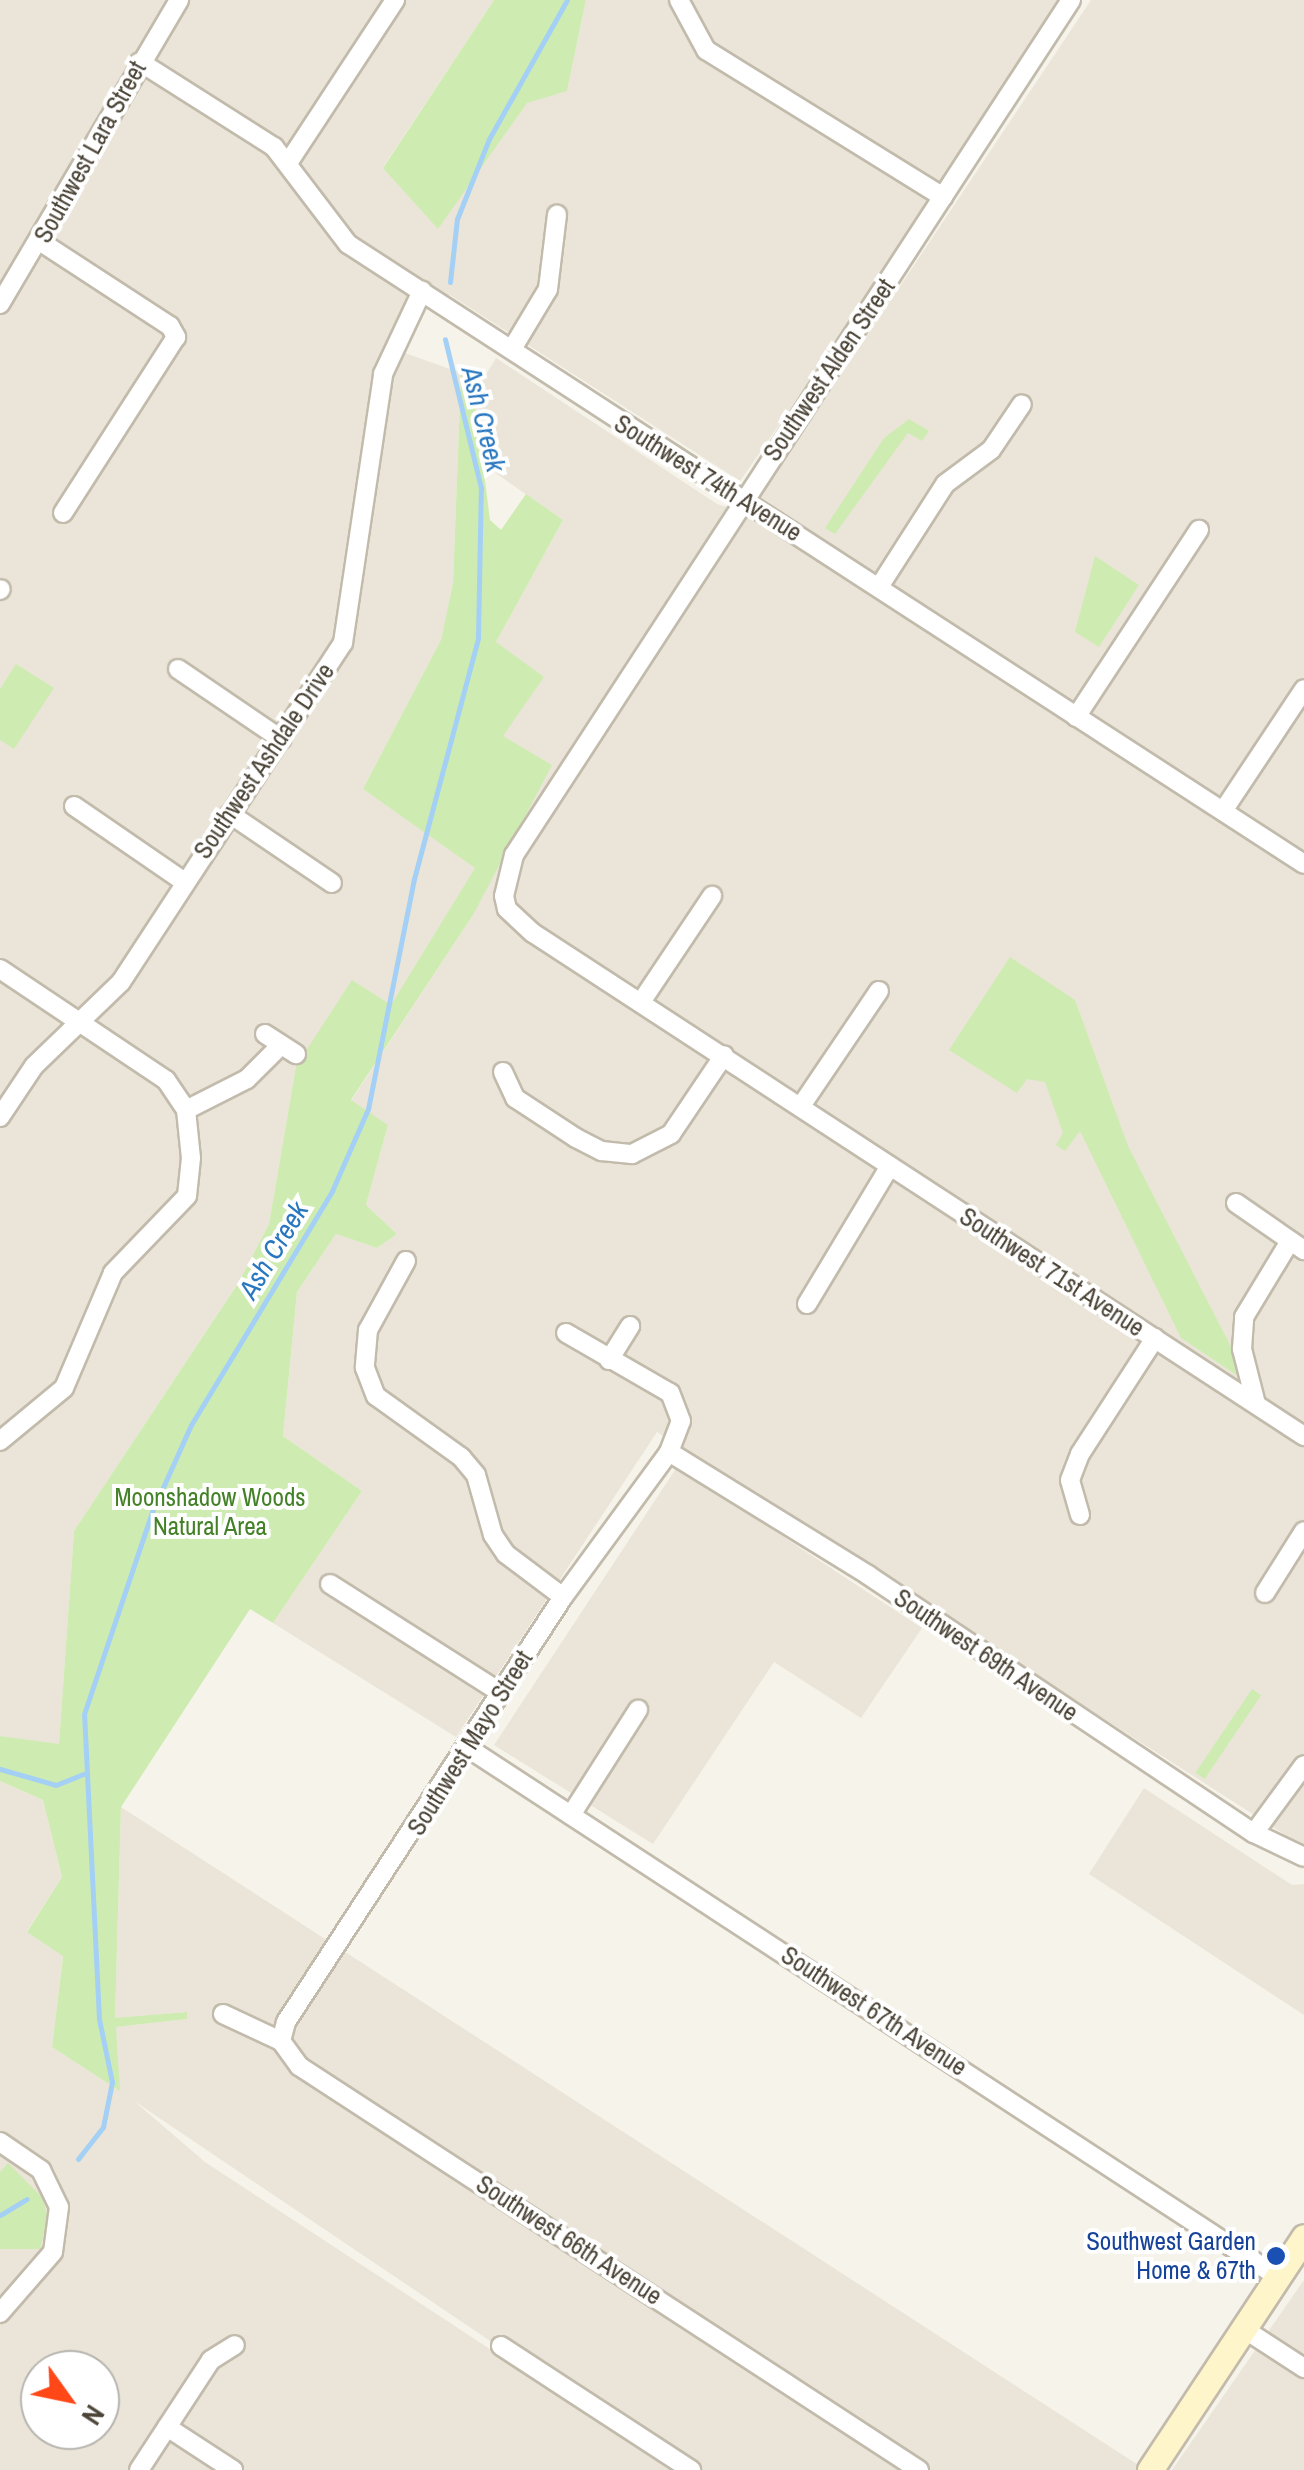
<!DOCTYPE html>
<html>
<head>
<meta charset="utf-8">
<style>
  body { margin:0 }
  #map { position:relative; width:1304px; height:2470px; overflow:hidden; background:#f6f3ea; font-family:"Archivo Narrow",sans-serif }
  div>[style] { position:absolute }
  .residential>* { inset:0; background:#eae5d8 }
  .green>* { inset:0; background:#ceecb1; transform-origin:0 0 }
  .stream>* { height:5px; margin:-2.5px; padding:0 2.5px; transform-origin:2.5px; border-radius:2.5px; background:#a4d0f5 }
  .roads { filter:drop-shadow(2px 0 #c2bbac) drop-shadow(-2px 0 #c2bbac) drop-shadow(0 2px #c2bbac) drop-shadow(0 -2px #c2bbac) }
  .street>* { height:18px; margin:-9px; padding:0 9px; transform-origin:9px; border-radius:9px; background:#fff }
  .secondary>* { height:25px; margin:-12.5px; padding:0 12.5px; transform-origin:12.5px; border-radius:12.5px; background:#fff5cb }
  .dots>* { width:28px; height:28px; translate:-50% -50%; box-sizing:border-box; border:5px solid #fff; border-radius:50% }
  span { translate:-50% -50%; white-space:nowrap; text-align:center; line-height:1.15; -webkit-text-stroke:8px #fff; paint-order:stroke }
  .street-label { font-size:25px; color:#4b4437 }
  .park-label { font-size:25px; color:#438126 }
  .transit-label { font-size:25px; color:#164399 }
  .right { translate:-100% -50%; text-align:right }
  .water-label { font-size:28px; color:#2877bf; font-style:italic }
  .north { position:absolute; left:20px; top:2350px; width:100px; height:100px; box-sizing:border-box; background:#fff; border:2px solid #b7b4af; border-radius:50%; rotate:123deg; font-size:28px; font-weight:700; line-height:40px; text-align:center; color:#4b4437 }
  .north::after { content:''; display:block; margin:auto; width:35px; height:45px; background:#ff4718; clip-path:polygon(50% 0,100% 100%,50% 72%,0 100%) }
</style>
</head>
<body>
<div id="map">
  <div class="residential">
    <div style="clip-path:polygon(0 0,494px 0,383px 167px,438px 228px,527px 102px,567px 91px,586px 0,1057px 0,867px 298px,740px 481px,450px 295px,425px 308px,405px 353px,461px 373px,453px 583px,441px 641px,363px 789px,476px 867px,391px 1006px,296px 1066px,269px 1224px,239px 1282px,74px 1531px,59px 1745px,0 1736px)"></div>
    <div style="clip-path:polygon(1091px 0,1304px 0,1304px 1847px,657px 1432px,456px 1737px,273px 1623px,362px 1491px,283px 1436px,297px 1292px,336px 1234px,377px 1248px,397px 1234px,366px 1205px,388px 1125px,351px 1101px,473px 915px,503px 736px,496px 642px,563px 520px,484px 465px,474px 394px,496px 358px,717px 504px,748px 514px)"></div>
    <div style="clip-path:polygon(677px 1467px,922px 1628px,861px 1718px,774px 1662px,653px 1844px,494px 1745px)"></div>
    <div style="clip-path:polygon(evenodd,0 1781px,43px 1800px,62px 1877px,27px 1931px,63px 1955px,52px 2047px,119px 2090px,115px 2027px,187px 2019px,186px 2012px,115px 2019px,121px 1807px,1146px 2470px,682px 2470px,134px 2101px,205px 2162px,674px 2470px,0 2470px,0 1781px,40px 2370px,100px 2370px,100px 2430px,40px 2430px,40px 2370px)"></div>
    <div style="clip-path:polygon(1144px 1788px,1292px 1885px,1304px 1884px,1304px 2015px,1089px 1874px)"></div>
    <div style="clip-path:polygon(1304px 2280px,1304px 2470px,1172px 2470px)"></div>
  </div>
  <div class="green">
    <div style="clip-path:polygon(494px 0,586px 0,567px 91px,527px 103px,438px 229px,383px 168px)"></div>
    <div style="clip-path:polygon(461px 373px,474px 394px,490px 520px,501px 530px,526px 494px,563px 520px,496px 642px,544px 677px,503px 736px,552px 765px,473px 915px,351px 1100px,388px 1125px,366px 1205px,397px 1234px,377px 1248px,336px 1234px,297px 1292px,283px 1436px,362px 1491px,273px 1623px,250px 1609px,121px 1807px,115px 2018px,187px 2012px,187px 2019px,116px 2027px,120px 2091px,52px 2047px,63px 1956px,27px 1932px,62px 1877px,43px 1800px,0 1781px,0 1736px,59px 1744px,74px 1531px,239px 1282px,269px 1224px,296px 1066px,352px 980px,391px 1005px,475px 868px,363px 789px,441px 640px,453px 583px)"></div>
    <div style="clip-path:polygon(909px 419px,929px 431px,922px 441px,908px 433px,835px 534px,825px 528px,884px 438px)"></div>
    <div style="clip-path:polygon(1095px 556px,1139px 585px,1099px 647px,1075px 632px)"></div>
    <div style="clip-path:polygon(16px 664px,54px 688px,14px 749px,0 740px,0 689px)"></div>
    <div style="clip-path:polygon(1010px 957px,1075px 1000px,1128px 1146px,1250px 1384px,1181px 1338px,1080px 1131px,1065px 1151px,1056px 1145px,1063px 1133px,1045px 1082px,1027px 1079px,1017px 1093px,949px 1050px)"></div>
    <div style="left:1252px;top:1689px;width:11px;height:101px;rotate:34deg"></div>
    <div style="clip-path:polygon(8px 2163px,42px 2197px,48px 2217px,40px 2249px,0 2249px,0 2172px)"></div>
  </div>
  <div class="stream">
    <div style="left:450px;top:282px;width:63px;rotate:-83.7deg"></div>
    <div style="left:457px;top:219px;width:86px;rotate:-68.2deg"></div>
    <div style="left:489px;top:139px;width:159px;rotate:-60.7deg"></div>
    <div style="left:0;top:1769px;width:58px;rotate:15.9deg"></div>
    <div style="left:56px;top:1785px;width:32px;rotate:-22deg"></div>
    <div style="left:78px;top:2159px;width:41px;rotate:-52deg"></div>
    <div style="left:103px;top:2127px;width:46px;rotate:-78.7deg"></div>
    <div style="left:112px;top:2082px;width:64px;rotate:-101.7deg"></div>
    <div style="left:99px;top:2019px;width:305px;rotate:-92.8deg"></div>
    <div style="left:84px;top:1714px;width:213px;rotate:-71.4deg"></div>
    <div style="left:152px;top:1512px;width:95px;rotate:-65.9deg"></div>
    <div style="left:191px;top:1425px;width:273px;rotate:-58.9deg"></div>
    <div style="left:332px;top:1191px;width:90px;rotate:-66.3deg"></div>
    <div style="left:368px;top:1109px;width:235px;rotate:-78.7deg"></div>
    <div style="left:414px;top:879px;width:249px;rotate:-75.1deg"></div>
    <div style="left:478px;top:638px;width:150px;rotate:-88.9deg"></div>
    <div style="left:481px;top:488px;width:153px;rotate:-103.6deg"></div>
    <div style="left:0;top:2215px;width:31px;rotate:-31deg"></div>
  </div>
  <div class="roads">
    <div class="street">
      <div style="left:679px;top:0;width:57px;rotate:61.6deg"></div>
      <div style="left:706px;top:50px;width:279px;rotate:31.8deg"></div>
      <div style="left:1071px;top:0;width:1020px;rotate:123.08deg"></div>
      <div style="left:514px;top:855px;width:42px;rotate:103.7deg"></div>
      <div style="left:504px;top:896px;width:13px;rotate:77deg"></div>
      <div style="left:507px;top:909px;width:35px;rotate:43deg"></div>
      <div style="left:533px;top:933px;width:921px;rotate:33.12deg"></div>
      <div style="left:140px;top:62px;width:159px;rotate:32.4deg"></div>
      <div style="left:274px;top:147px;width:122px;rotate:52.7deg"></div>
      <div style="left:348px;top:244px;width:1139px;rotate:32.96deg"></div>
      <div style="left:288px;top:163px;width:195px;rotate:-56.7deg"></div>
      <div style="left:41px;top:242px;width:154px;rotate:33.1deg"></div>
      <div style="left:170px;top:326px;width:13px;rotate:61deg"></div>
      <div style="left:176px;top:337px;width:209px;rotate:122.7deg"></div>
      <div style="left:0;top:304px;width:353px;rotate:-59.5deg"></div>
      <div style="left:512px;top:349px;width:70px;rotate:-59deg"></div>
      <div style="left:548px;top:289px;width:75px;rotate:-83.1deg"></div>
      <div style="left:879px;top:587px;width:122px;rotate:-57.3deg"></div>
      <div style="left:945px;top:484px;width:57px;rotate:-36.5deg"></div>
      <div style="left:991px;top:450px;width:55px;rotate:-56deg"></div>
      <div style="left:0;top:590px;width:1px;rotate:-45deg"></div>
      <div style="left:178px;top:669px;width:125px;rotate:34.2deg"></div>
      <div style="left:1076px;top:717px;width:224px;rotate:-56.7deg"></div>
      <div style="left:74px;top:806px;width:132px;rotate:34.5deg"></div>
      <div style="left:1223px;top:811px;width:146px;rotate:-56.4deg"></div>
      <div style="left:230px;top:814px;width:123px;rotate:34.1deg"></div>
      <div style="left:0;top:969px;width:200px;rotate:33.8deg"></div>
      <div style="left:166px;top:1080px;width:36px;rotate:56deg"></div>
      <div style="left:186px;top:1110px;width:48px;rotate:84.1deg"></div>
      <div style="left:191px;top:1158px;width:38px;rotate:96deg"></div>
      <div style="left:187px;top:1196px;width:107px;rotate:133.9deg"></div>
      <div style="left:113px;top:1273px;width:125px;rotate:113.1deg"></div>
      <div style="left:64px;top:1388px;width:83px;rotate:140.4deg"></div>
      <div style="left:641px;top:1002px;width:128px;rotate:-56.2deg"></div>
      <div style="left:265px;top:1034px;width:37px;rotate:33deg"></div>
      <div style="left:503px;top:1072px;width:29px;rotate:65deg"></div>
      <div style="left:515px;top:1098px;width:73px;rotate:33.3deg"></div>
      <div style="left:576px;top:1138px;width:29px;rotate:27deg"></div>
      <div style="left:602px;top:1151px;width:30px;rotate:6deg"></div>
      <div style="left:632px;top:1154px;width:44px;rotate:-27.1deg"></div>
      <div style="left:671px;top:1134px;width:95px;rotate:-56.1deg"></div>
      <div style="left:801px;top:1106px;width:139px;rotate:-55.9deg"></div>
      <div style="left:186px;top:1110px;width:68px;rotate:-26.9deg"></div>
      <div style="left:247px;top:1079px;width:48px;rotate:-45deg"></div>
      <div style="left:0;top:1117px;width:61px;rotate:-56.3deg"></div>
      <div style="left:34px;top:1066px;width:121px;rotate:-44deg"></div>
      <div style="left:121px;top:982px;width:405px;rotate:-56.8deg"></div>
      <div style="left:343px;top:643px;width:272px;rotate:-81.5deg"></div>
      <div style="left:383px;top:374px;width:92px;rotate:-64.8deg"></div>
      <div style="left:1236px;top:1203px;width:83px;rotate:34.7deg"></div>
      <div style="left:406px;top:1261px;width:79px;rotate:118.8deg"></div>
      <div style="left:368px;top:1330px;width:38px;rotate:95deg"></div>
      <div style="left:365px;top:1368px;width:30px;rotate:69deg"></div>
      <div style="left:376px;top:1396px;width:105px;rotate:35.7deg"></div>
      <div style="left:461px;top:1457px;width:23px;rotate:50deg"></div>
      <div style="left:476px;top:1475px;width:62px;rotate:74.2deg"></div>
      <div style="left:493px;top:1535px;width:23px;rotate:56deg"></div>
      <div style="left:506px;top:1554px;width:71px;rotate:37deg"></div>
      <div style="left:807px;top:1304px;width:161px;rotate:-59deg"></div>
      <div style="left:609px;top:1360px;width:40px;rotate:-58deg"></div>
      <div style="left:1256px;top:1404px;width:57px;rotate:-104.3deg"></div>
      <div style="left:1242px;top:1349px;width:32px;rotate:-86deg"></div>
      <div style="left:1244px;top:1317px;width:89px;rotate:-58.8deg"></div>
      <div style="left:669px;top:1452px;width:234px;rotate:31.7deg"></div>
      <div style="left:868px;top:1575px;width:464px;rotate:33.8deg"></div>
      <div style="left:1254px;top:1833px;width:55px;rotate:25.6deg"></div>
      <div style="left:1080px;top:1515px;width:36px;rotate:-106deg"></div>
      <div style="left:1070px;top:1480px;width:28px;rotate:-69deg"></div>
      <div style="left:1080px;top:1454px;width:138px;rotate:-57.1deg"></div>
      <div style="left:330px;top:1584px;width:203px;rotate:32.5deg"></div>
      <div style="left:1265px;top:1593px;width:73px;rotate:-57.8deg"></div>
      <div style="left:468px;top:1748px;width:967px;rotate:33.15deg"></div>
      <div style="left:571px;top:1815px;width:125px;rotate:-57.5deg"></div>
      <div style="left:1254px;top:1833px;width:84px;rotate:-53.7deg"></div>
      <div style="left:223px;top:2014px;width:64px;rotate:25deg"></div>
      <div style="left:281px;top:2041px;width:20px;rotate:-75deg"></div>
      <div style="left:286px;top:2022px;width:507px;rotate:-56.91deg"></div>
      <div style="left:563px;top:1597px;width:180px;rotate:-53.8deg"></div>
      <div style="left:669px;top:1452px;width:33px;rotate:-69deg"></div>
      <div style="left:681px;top:1421px;width:30px;rotate:-111deg"></div>
      <div style="left:670px;top:1393px;width:120px;rotate:-150deg"></div>
      <div style="left:281px;top:2041px;width:31px;rotate:54deg"></div>
      <div style="left:299px;top:2066px;width:740px;rotate:33.09deg"></div>
      <div style="left:0;top:2142px;width:50px;rotate:34.3deg"></div>
      <div style="left:41px;top:2170px;width:41px;rotate:64.1deg"></div>
      <div style="left:59px;top:2207px;width:45px;rotate:97.6deg"></div>
      <div style="left:53px;top:2252px;width:81px;rotate:131deg"></div>
      <div style="left:1244px;top:2329px;width:72px;rotate:33deg"></div>
      <div style="left:501px;top:2346px;width:227px;rotate:33.1deg"></div>
      <div style="left:167px;top:2427px;width:79px;rotate:33.1deg"></div>
      <div style="left:139px;top:2470px;width:131px;rotate:-56.8deg"></div>
      <div style="left:211px;top:2360px;width:28px;rotate:-32deg"></div>
    </div>
    <div class="secondary">
      <div style="left:1150px;top:2470px;width:279px;rotate:-56.5deg"></div>
    </div>
  </div>
  <div class="dots">
    <div style="left:1276px;top:2256px;background:#1a4fb4"></div>
  </div>
  <div class="street-label">
    <span style="left:90px;top:152px;rotate:-61deg">Southwest Lara Street</span>
    <span style="left:829px;top:370px;rotate:-56deg">Southwest Alden Street</span>
    <span style="left:708px;top:478px;rotate:32deg">Southwest 74th Avenue</span>
    <span style="left:264px;top:761px;rotate:-56deg">Southwest Ashdale Drive</span>
    <span style="left:1052px;top:1272px;rotate:33deg">Southwest 71st Avenue</span>
    <span style="left:986px;top:1655px;rotate:34deg">Southwest 69th Avenue</span>
    <span style="left:470px;top:1743px;rotate:-58deg">Southwest Mayo Street</span>
    <span style="left:874px;top:2011px;rotate:33deg">Southwest 67th Avenue</span>
    <span style="left:569px;top:2240px;rotate:33deg">Southwest 66th Avenue</span>
  </div>
  <div class="park-label">
    <span style="left:210px;top:1512px">Moonshadow Woods<br>Natural Area</span>
  </div>
  <div class="transit-label">
    <span class="right" style="left:1256px;top:2256px">Southwest Garden<br>Home &amp; 67th</span>
  </div>
  <div class="water-label">
    <span style="left:484px;top:419px;rotate:76deg">Ash Creek</span>
    <span style="left:273px;top:1250px;rotate:-59deg">Ash Creek</span>
  </div>
  <div class="north">N</div>
</div>
</body>
</html>
